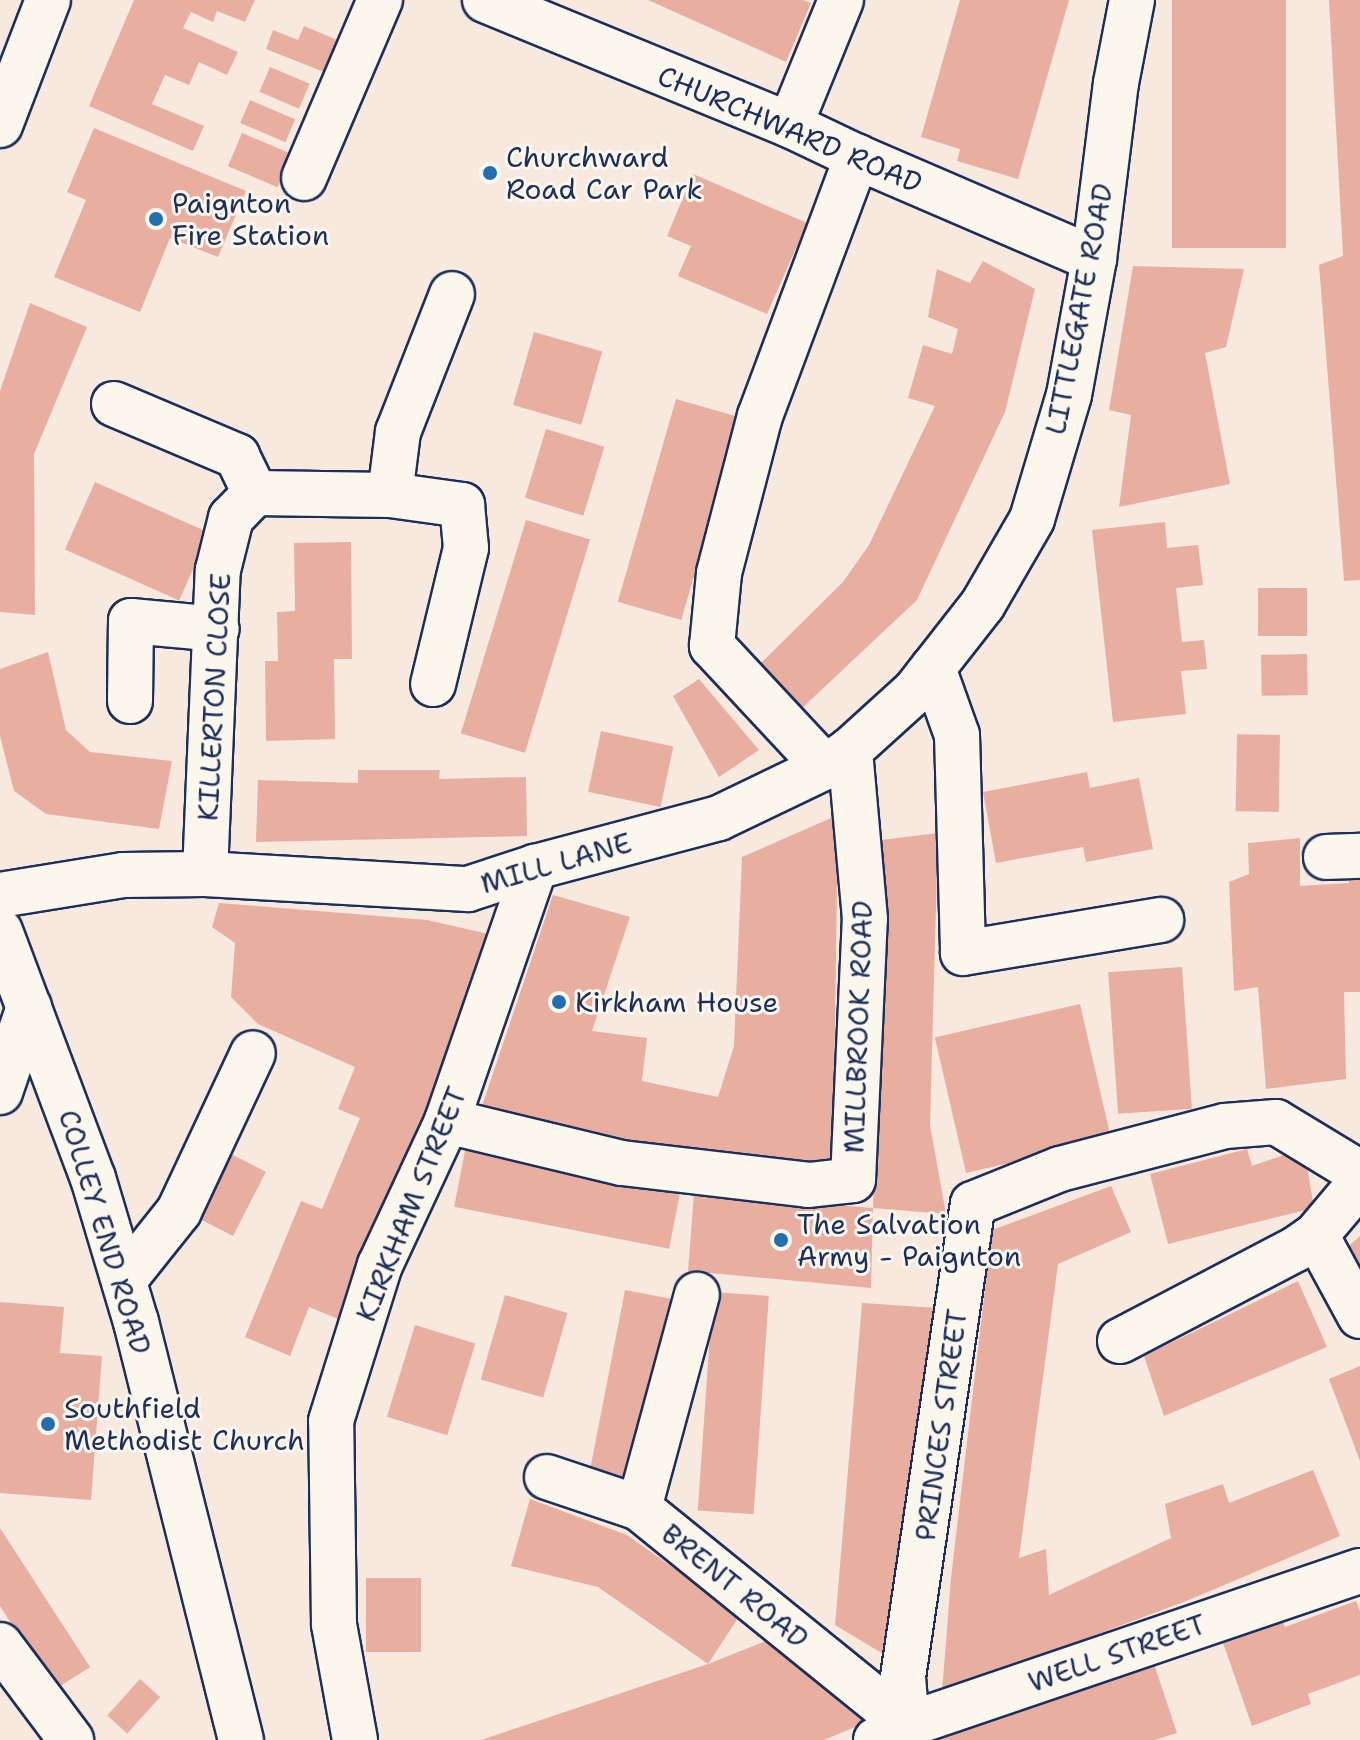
<!DOCTYPE html>
<html>
<head>
<meta charset="utf-8">
<style>
  body { margin:0 }
  #map { position:relative; width:1360px; height:1740px; overflow:hidden; background:#f7e9dd; font-family:"Shantell Sans",sans-serif }
  div>[style] { position:absolute }
  .building>* { inset:0; background:#e8afa0; transform-origin:0 0 }
  .roads { filter:drop-shadow(2px 0 #1b2f5e) drop-shadow(-2px 0 #1b2f5e) drop-shadow(0 2px #1b2f5e) drop-shadow(0 -2px #1b2f5e) }
  .minor>* { height:44px; margin:-22px; padding:0 22px; transform-origin:22px; border-radius:22px; background:#fbf7ec }
  .major>* { height:44px; margin:-22px; padding:0 22px; transform-origin:22px; border-radius:22px; background:#fbf7ec }
  .dots>* { width:22px; height:22px; translate:-50% -50%; box-sizing:border-box; border:4px solid #fbf7ec; border-radius:50% }
  span { translate:-50% -50%; white-space:nowrap; text-align:center; line-height:1.15; -webkit-text-stroke:6px #fbf7ec; paint-order:stroke }
  .street-label { font-size:28px; color:#1b2f5e }
  .poi-label { font-size:28px; color:#1b2f5e }
  .left { translate:0 -50%; text-align:left }
</style>
</head>
<body>
<div id="map">
  <div class="building">
    <div style="clip-path:polygon(134px 0,255px 0,245px 22px,217px 11px,213px 22px,191px 12px,183px 28px,238px 52px,227px 75px,199px 62px,189px 85px,165px 75px,152px 104px,204px 126px,193px 151px,89px 106px)"></div>
    <div style="clip-path:polygon(648px 0,803px 0,811px 3px,786px 62px)"></div>
    <div style="clip-path:polygon(960px 0,1069px 0,1018px 179px,957px 161px,960px 149px,921px 137px)"></div>
    <div style="left:1172px;top:0;width:114px;height:248px"></div>
    <div style="clip-path:polygon(1329px 0,1360px 0,1360px 580px,1344px 581px,1319px 265px,1343px 256px)"></div>
    <div style="clip-path:polygon(304px 26px,342px 42px,329px 74px,266px 49px,273px 30px,298px 40px)"></div>
    <div style="left:270px;top:67px;width:43px;height:27px;rotate:23deg"></div>
    <div style="left:250px;top:100px;width:49px;height:25px;rotate:23deg"></div>
    <div style="clip-path:polygon(94px 128px,246px 191px,218px 257px,170px 238px,140px 312px,54px 277px,86px 200px,67px 192px)"></div>
    <div style="left:242px;top:133px;width:54px;height:36px;rotate:23deg"></div>
    <div style="clip-path:polygon(693px 174px,807px 223px,767px 314px,678px 276px,691px 246px,667px 236px)"></div>
    <div style="clip-path:polygon(983px 261px,1035px 289px,1005px 412px,917px 600px,800px 710px,756px 668px,843px 582px,869px 545px,935px 406px,908px 398px,923px 345px,952px 354px,958px 329px,928px 317px,937px 269px,970px 283px)"></div>
    <div style="clip-path:polygon(1133px 266px,1244px 269px,1226px 347px,1205px 353px,1230px 484px,1119px 507px,1131px 415px,1109px 410px)"></div>
    <div style="clip-path:polygon(30px 303px,87px 327px,34px 454px,35px 615px,0 612px,0 391px)"></div>
    <div style="left:534px;top:332px;width:71px;height:76px;rotate:16deg"></div>
    <div style="left:676px;top:399px;width:66px;height:211px;rotate:16deg"></div>
    <div style="left:546px;top:429px;width:61px;height:72px;rotate:17deg"></div>
    <div style="left:95px;top:482px;width:125px;height:74px;rotate:24deg"></div>
    <div style="left:526px;top:520px;width:67px;height:223px;rotate:17deg"></div>
    <div style="clip-path:polygon(1165px 522px,1167px 548px,1198px 545px,1203px 585px,1176px 588px,1182px 642px,1204px 640px,1207px 669px,1181px 671px,1186px 714px,1113px 722px,1092px 530px)"></div>
    <div style="clip-path:polygon(351px 542px,352px 659px,334px 659px,335px 739px,266px 741px,265px 661px,278px 661px,277px 612px,295px 611px,294px 543px)"></div>
    <div style="left:1258px;top:588px;width:49px;height:48px"></div>
    <div style="clip-path:polygon(48px 652px,66px 730px,90px 752px,172px 761px,159px 829px,46px 814px,14px 791px,0 736px,0 669px)"></div>
    <div style="left:1307px;top:654px;width:41px;height:46px;rotate:89deg"></div>
    <div style="clip-path:polygon(699px 679px,759px 750px,719px 777px,673px 696px)"></div>
    <div style="left:601px;top:731px;width:74px;height:62px;rotate:12deg"></div>
    <div style="left:1280px;top:735px;width:77px;height:43px;rotate:91deg"></div>
    <div style="clip-path:polygon(358px 770px,440px 770px,439px 779px,526px 777px,527px 836px,256px 842px,258px 780px,358px 783px)"></div>
    <div style="clip-path:polygon(1087px 772px,1090px 788px,1139px 778px,1153px 849px,1086px 862px,1083px 847px,996px 863px,983px 792px)"></div>
    <div style="clip-path:polygon(838px 815px,833px 1166px,702px 1159px,481px 1109px,553px 895px,630px 917px,592px 1031px,647px 1038px,642px 1081px,718px 1097px,734px 1046px,742px 857px)"></div>
    <div style="clip-path:polygon(938px 833px,930px 1125px,946px 1214px,873px 1208px,871px 1288px,688px 1271px,694px 1193px,873px 1208px,881px 840px)"></div>
    <div style="clip-path:polygon(1300px 838px,1300px 886px,1349px 883px,1347px 840px,1360px 840px,1360px 992px,1344px 992px,1346px 1079px,1266px 1089px,1258px 987px,1234px 991px,1229px 882px,1249px 874px,1248px 843px)"></div>
    <div style="clip-path:polygon(219px 903px,427px 920px,506px 938px,348px 1323px,309px 1307px,290px 1356px,245px 1337px,301px 1201px,322px 1209px,360px 1118px,338px 1109px,355px 1067px,258px 1024px,231px 997px,235px 943px,212px 927px)"></div>
    <div style="left:1182px;top:967px;width:142px;height:74px;rotate:86deg"></div>
    <div style="left:1080px;top:1004px;width:139px;height:149px;rotate:77deg"></div>
    <div style="left:466px;top:1146px;width:219px;height:62px;rotate:11deg"></div>
    <div style="clip-path:polygon(1304px 1148px,1314px 1208px,1168px 1244px,1150px 1174px,1247px 1149px,1252px 1166px)"></div>
    <div style="left:223px;top:1150px;width:48px;height:72px;rotate:27deg"></div>
    <div style="clip-path:polygon(1111px 1186px,1131px 1232px,1058px 1264px,1019px 1558px,1046px 1549px,1049px 1595px,1171px 1538px,1165px 1504px,1223px 1484px,1229px 1503px,1313px 1470px,1340px 1536px,1189px 1600px,942px 1692px,951px 1578px,992px 1230px)"></div>
    <div style="clip-path:polygon(1360px 1236px,1360px 1264px,1349px 1246px)"></div>
    <div style="clip-path:polygon(1298px 1281px,1327px 1347px,1164px 1416px,1144px 1356px)"></div>
    <div style="left:625px;top:1290px;width:53px;height:190px;rotate:11deg"></div>
    <div style="left:713px;top:1292px;width:56px;height:219px;rotate:4deg"></div>
    <div style="left:505px;top:1295px;width:65px;height:88px;rotate:16deg"></div>
    <div style="clip-path:polygon(0 1302px,64px 1307px,60px 1353px,102px 1356px,91px 1500px,0 1493px)"></div>
    <div style="clip-path:polygon(862px 1303px,937px 1308px,895px 1661px,835px 1625px)"></div>
    <div style="left:415px;top:1325px;width:63px;height:96px;rotate:17deg"></div>
    <div style="clip-path:polygon(1360px 1366px,1360px 1461px,1329px 1379px)"></div>
    <div style="clip-path:polygon(530px 1499px,627px 1535px,740px 1615px,708px 1664px,786px 1633px,869px 1721px,824px 1740px,481px 1740px,708px 1664px,598px 1587px,511px 1566px)"></div>
    <div style="clip-path:polygon(0 1528px,90px 1667px,54px 1690px,0 1606px)"></div>
    <div style="left:421px;top:1578px;width:74px;height:55px;rotate:90deg"></div>
    <div style="clip-path:polygon(1356px 1601px,1360px 1611px,1360px 1675px,1308px 1694px,1311px 1704px,1252px 1726px,1223px 1643px,1283px 1622px,1285px 1627px)"></div>
    <div style="clip-path:polygon(1154px 1664px,1177px 1733px,1155px 1740px,939px 1740px)"></div>
    <div style="left:140px;top:1679px;width:27px;height:49px;rotate:42deg"></div>
  </div>
  <div class="roads">
    <div class="minor">
      <div style="left:485px;top:0;width:330px;rotate:22.3deg"></div>
      <div style="left:790px;top:125px;width:74px;rotate:25.5deg"></div>
      <div style="left:857px;top:157px;width:258px;rotate:23.3deg"></div>
      <div style="left:790px;top:125px;width:135px;rotate:-67.8deg"></div>
      <div style="left:304px;top:178px;width:194px;rotate:-66.9deg"></div>
      <div style="left:114px;top:404px;width:134px;rotate:22.9deg"></div>
      <div style="left:237px;top:456px;width:41px;rotate:64.1deg"></div>
      <div style="left:390px;top:495px;width:73px;rotate:7.9deg"></div>
      <div style="left:462px;top:505px;width:43px;rotate:84.7deg"></div>
      <div style="left:466px;top:548px;width:140px;rotate:103.6deg"></div>
      <div style="left:933px;top:668px;width:71px;rotate:70.3deg"></div>
      <div style="left:957px;top:735px;width:218px;rotate:88.4deg"></div>
      <div style="left:963px;top:953px;width:201px;rotate:-9.5deg"></div>
      <div style="left:130px;top:701px;width:80px;rotate:-89.3deg"></div>
      <div style="left:131px;top:621px;width:86px;rotate:5.3deg"></div>
      <div style="left:825px;top:767px;width:166px;rotate:-133deg"></div>
      <div style="left:712px;top:646px;width:73px;rotate:-84.5deg"></div>
      <div style="left:719px;top:573px;width:162px;rotate:-75.4deg"></div>
      <div style="left:760px;top:416px;width:277px;rotate:-69.5deg"></div>
      <div style="left:1326px;top:857px;width:34px;rotate:-2deg"></div>
      <div style="left:205px;top:874px;width:304px;rotate:-87.6deg"></div>
      <div style="left:218px;top:570px;width:54px;rotate:-76deg"></div>
      <div style="left:231px;top:518px;width:35px;rotate:-46deg"></div>
      <div style="left:255px;top:493px;width:135px;rotate:0.8deg"></div>
      <div style="left:390px;top:495px;width:64px;rotate:-82.8deg"></div>
      <div style="left:398px;top:432px;width:148px;rotate:-68.6deg"></div>
      <div style="left:0;top:895px;width:125px;rotate:-9.2deg"></div>
      <div style="left:123px;top:875px;width:82px;rotate:-0.7deg"></div>
      <div style="left:205px;top:874px;width:263px;rotate:3.3deg"></div>
      <div style="left:468px;top:889px;width:71px;rotate:-18.2deg"></div>
      <div style="left:535px;top:867px;width:190px;rotate:-14.9deg"></div>
      <div style="left:719px;top:818px;width:118px;rotate:-25.7deg"></div>
      <div style="left:825px;top:767px;width:30px;rotate:-34deg"></div>
      <div style="left:850px;top:750px;width:88px;rotate:-42.2deg"></div>
      <div style="left:915px;top:691px;width:29px;rotate:-52deg"></div>
      <div style="left:933px;top:668px;width:81px;rotate:-52deg"></div>
      <div style="left:983px;top:604px;width:98px;rotate:-60deg"></div>
      <div style="left:1032px;top:519px;width:129px;rotate:-73.4deg"></div>
      <div style="left:1069px;top:395px;width:138px;rotate:-79.6deg"></div>
      <div style="left:1094px;top:259px;width:177px;rotate:-82.9deg"></div>
      <div style="left:1116px;top:83px;width:85px;rotate:-79.1deg"></div>
      <div style="left:0;top:1092px;width:90px;rotate:-71.2deg"></div>
      <div style="left:447px;top:1121px;width:180px;rotate:13.5deg"></div>
      <div style="left:622px;top:1163px;width:188px;rotate:6.7deg"></div>
      <div style="left:809px;top:1185px;width:44px;rotate:-6.5deg"></div>
      <div style="left:853px;top:1180px;width:261px;rotate:-87.4deg"></div>
      <div style="left:865px;top:919px;width:170px;rotate:-95.1deg"></div>
      <div style="left:1316px;top:1235px;width:92px;rotate:61.5deg"></div>
      <div style="left:124px;top:1280px;width:88px;rotate:-51.4deg"></div>
      <div style="left:179px;top:1211px;width:174px;rotate:-64.9deg"></div>
      <div style="left:1120px;top:1341px;width:199px;rotate:-27.6deg"></div>
      <div style="left:1296px;top:1249px;width:24px;rotate:-35deg"></div>
      <div style="left:1316px;top:1235px;width:68px;rotate:-49.8deg"></div>
      <div style="left:547px;top:1477px;width:97px;rotate:18.6deg"></div>
      <div style="left:639px;top:1508px;width:345px;rotate:39deg"></div>
      <div style="left:639px;top:1508px;width:221px;rotate:-74.8deg"></div>
      <div style="left:0;top:1645px;width:119px;rotate:53.2deg"></div>
      <div style="left:907px;top:1725px;width:48px;rotate:-94.8deg"></div>
      <div style="left:903px;top:1677px;width:478px;rotate:-81.6deg"></div>
      <div style="left:973px;top:1204px;width:94px;rotate:-21.9deg"></div>
      <div style="left:1060px;top:1169px;width:171px;rotate:-14.6deg"></div>
      <div style="left:1225px;top:1126px;width:51px;rotate:-4.5deg"></div>
      <div style="left:1276px;top:1122px;width:98px;rotate:31.3deg"></div>
      <div style="left:355px;top:1740px;width:118px;rotate:-100.3deg"></div>
      <div style="left:334px;top:1624px;width:203px;rotate:-90.8deg"></div>
      <div style="left:331px;top:1421px;width:164px;rotate:-72.6deg"></div>
      <div style="left:380px;top:1265px;width:159px;rotate:-65deg"></div>
      <div style="left:447px;top:1121px;width:269px;rotate:-70.9deg"></div>
      <div style="left:876px;top:1740px;width:34px;rotate:-26deg"></div>
      <div style="left:907px;top:1725px;width:478px;rotate:-18.8deg"></div>
    </div>
    <div class="major">
      <div style="left:0;top:125px;width:134px;rotate:-69deg"></div>
      <div style="left:0;top:931px;width:264px;rotate:69.4deg"></div>
      <div style="left:93px;top:1178px;width:150px;rotate:73.4deg"></div>
      <div style="left:136px;top:1322px;width:431px;rotate:75.9deg"></div>
    </div>
  </div>
  <div class="dots">
    <div style="left:490px;top:173px;background:#1f6fb2"></div>
    <div style="left:156px;top:219px;background:#1f6fb2"></div>
    <div style="left:559px;top:1002px;background:#1f6fb2"></div>
    <div style="left:781px;top:1240px;background:#1f6fb2"></div>
    <div style="left:48px;top:1424px;background:#1f6fb2"></div>
  </div>
  <div class="street-label">
    <span style="left:790px;top:129px;rotate:23deg">CHURCHWARD ROAD</span>
    <span style="left:1079px;top:309px;rotate:-79deg">LITTLEGATE ROAD</span>
    <span style="left:214px;top:697px;rotate:-87deg">KILLERTON CLOSE</span>
    <span style="left:556px;top:863px;rotate:-16deg">MILL LANE</span>
    <span style="left:858px;top:1027px;rotate:-88deg">MILLBROOK ROAD</span>
    <span style="left:411px;top:1204px;rotate:-68deg">KIRKHAM STREET</span>
    <span style="left:105px;top:1232px;rotate:73deg">COLLEY END ROAD</span>
    <span style="left:941px;top:1425px;rotate:-82deg">PRINCES STREET</span>
    <span style="left:735px;top:1586px;rotate:39deg">BRENT ROAD</span>
    <span style="left:1117px;top:1653px;rotate:-19deg">WELL STREET</span>
  </div>
  <div class="poi-label">
    <span class="left" style="left:506px;top:173px">Churchward<br>Road Car Park</span>
    <span class="left" style="left:172px;top:219px">Paignton<br>Fire Station</span>
    <span class="left" style="left:575px;top:1002px">Kirkham House</span>
    <span class="left" style="left:797px;top:1240px">The Salvation<br>Army - Paignton</span>
    <span class="left" style="left:64px;top:1424px">Southfield<br>Methodist Church</span>
  </div>
</div>
</body>
</html>
